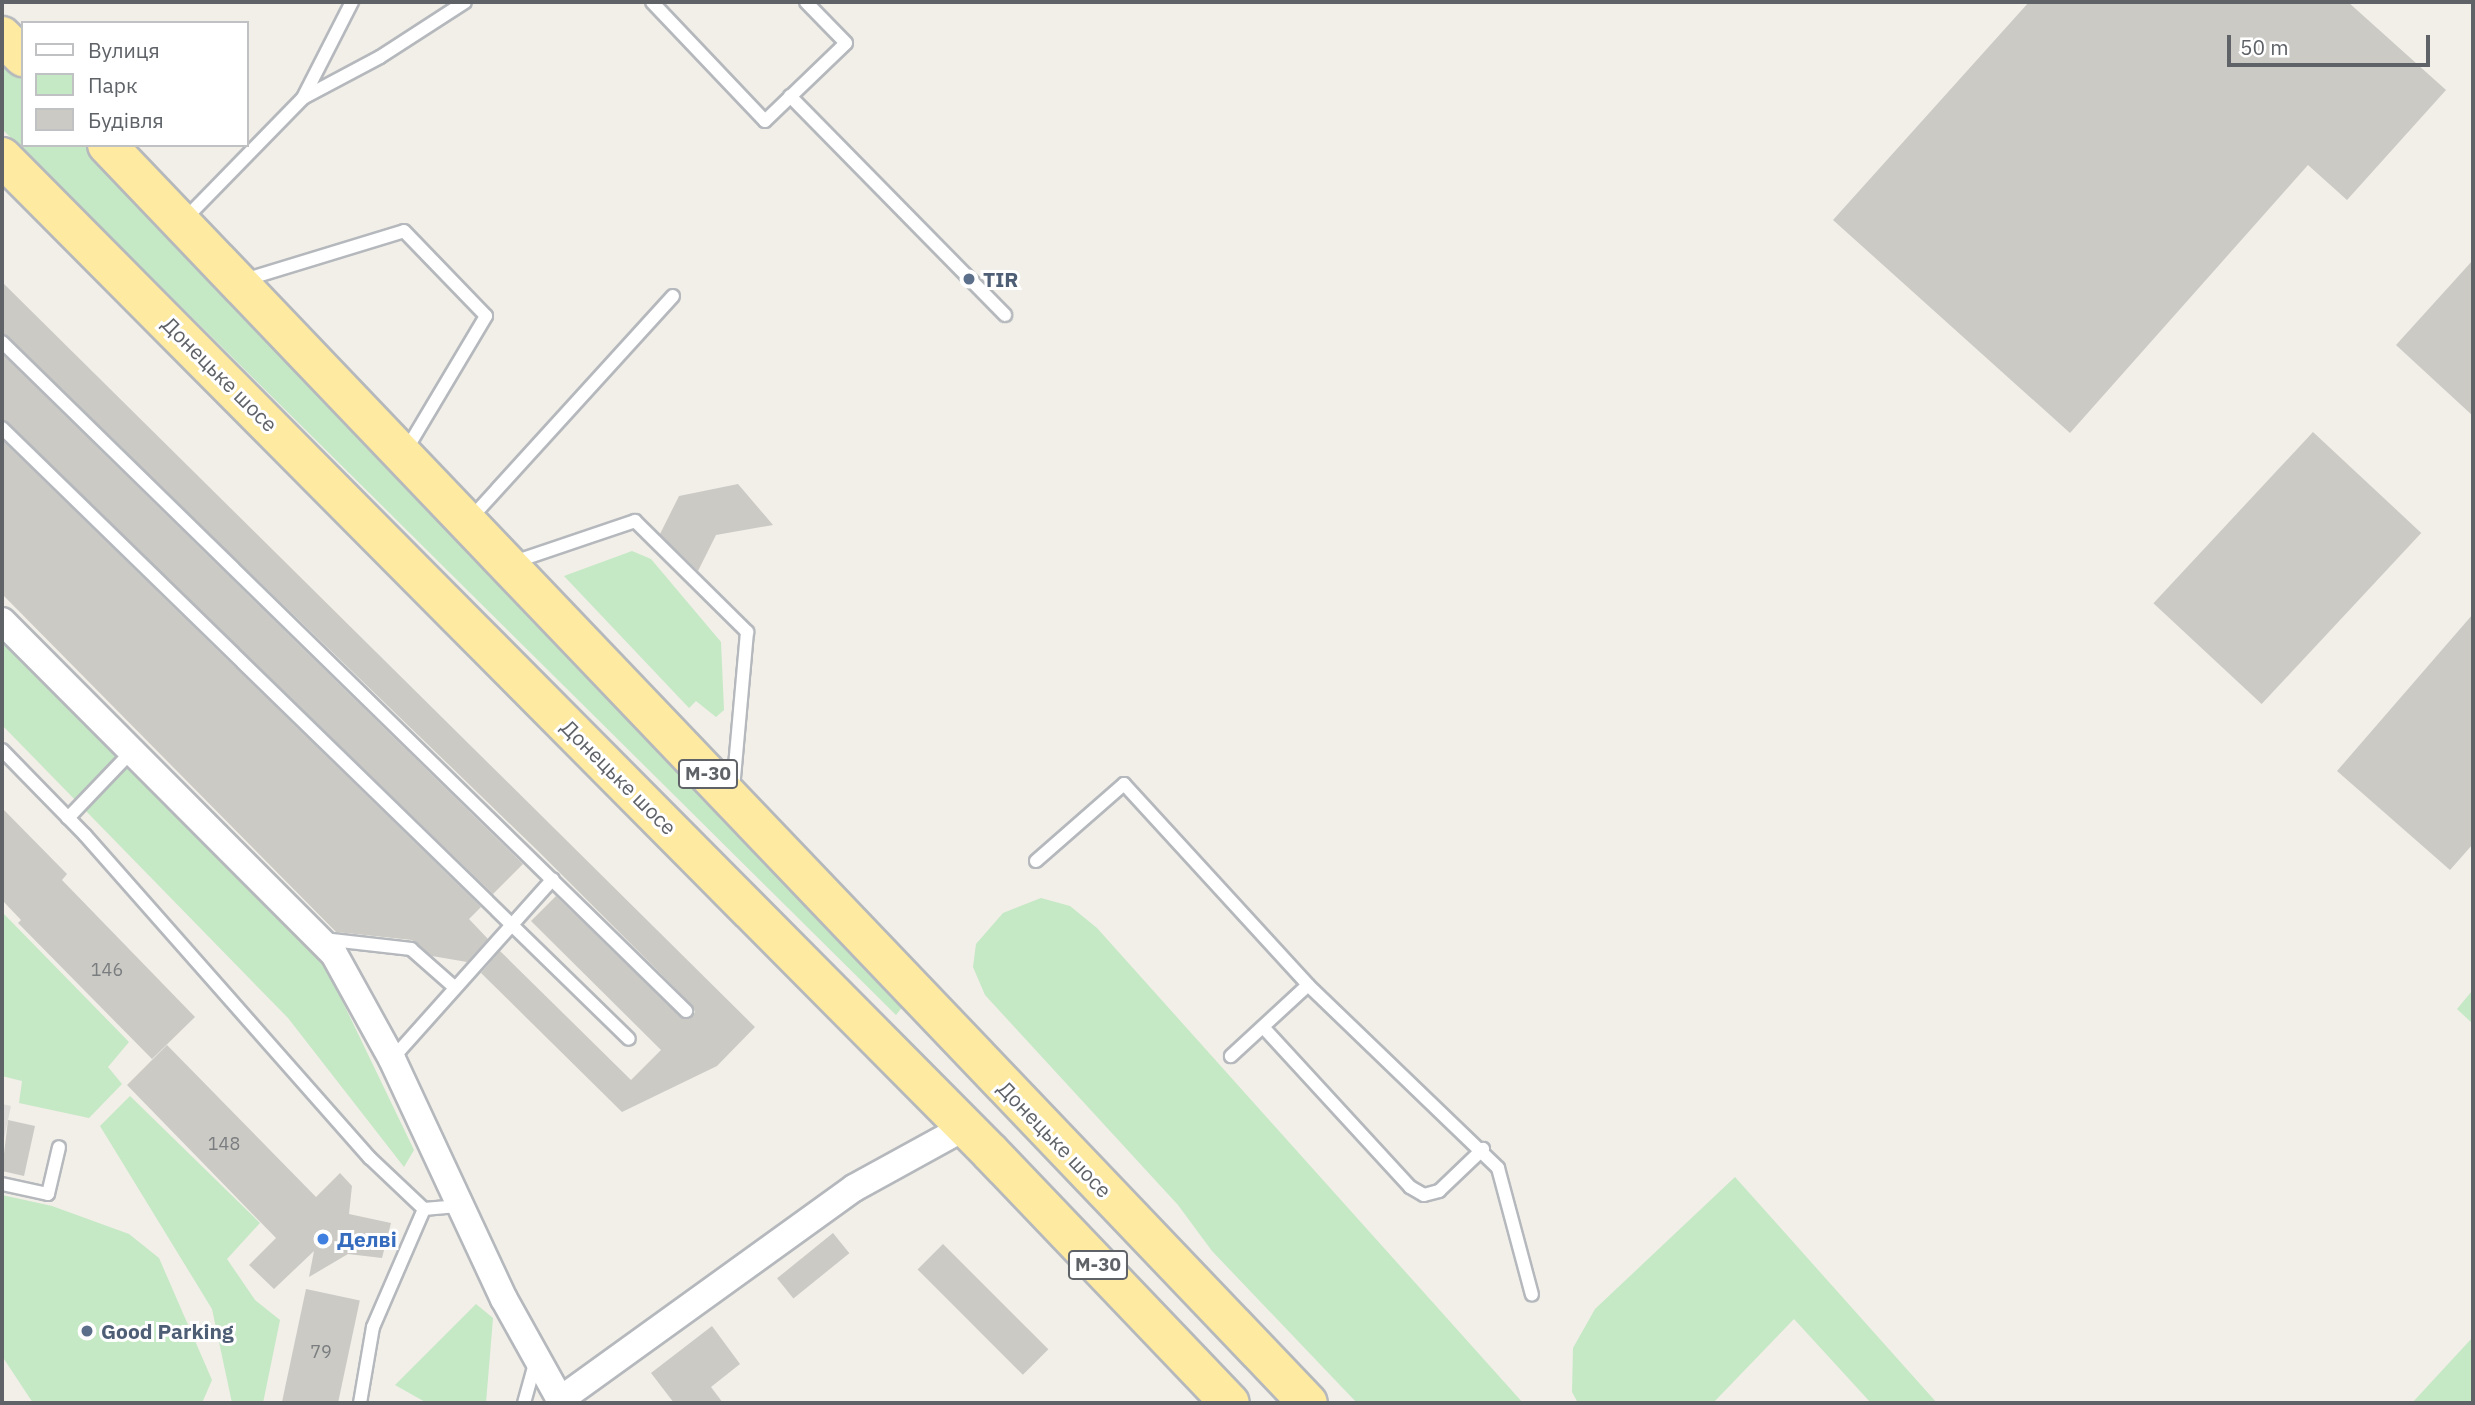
<!DOCTYPE html>
<html>
<head>
<meta charset="utf-8">
<style>
  body { margin:0 }
  #map { position:relative; width:2475px; height:1405px; overflow:hidden; background:#f1efe8; font-family:"IBM Plex Sans",sans-serif }
  div>[style] { position:absolute }
  .industrial>* { inset:0; background:#e0deda }
  .green>* { inset:0; background:#c5e8c5 }
  .building>* { inset:0; background:#cccac5; transform-origin:0 0 }
  .roads { filter:drop-shadow(2px 0 #b5b8bc) drop-shadow(-2px 0 #b5b8bc) drop-shadow(0 2px #b5b8bc) drop-shadow(0 -2px #b5b8bc) }
  .service>* { height:12px; margin:-6px; padding:0 6px; transform-origin:6px; border-radius:6px; background:#fff }
  .minor>* { height:26px; margin:-13px; padding:0 13px; transform-origin:13px; border-radius:13px; background:#fff }
  .trunk>* { height:38px; margin:-19px; padding:0 19px; transform-origin:19px; border-radius:19px; background:#feeaa1 }
  .dots>* { width:19px; height:19px; translate:-50% -50%; box-sizing:border-box; border:4px solid #fff; border-radius:50% }
  span { translate:-50% -50%; white-space:nowrap; text-align:center; line-height:1.15; -webkit-text-stroke:6px #fff; paint-order:stroke }
  .number-label { font-size:18px; color:#7a7d7f }
  .number-label span { -webkit-text-stroke-width:0 }
  .shield-label span { padding:2px 5px; background:#fff; border:2px solid; border-radius:5px; -webkit-text-stroke-width:0 }
  .shield-label { font-size:19px; color:#5f6368; font-weight:700 }
  .service-label { font-size:21px; color:#4e5e75; font-weight:700 }
  .left { translate:0 -50%; text-align:left }
  .street-label { font-size:21px; color:#5f6368 }
  .shop-label { font-size:21px; color:#366cbe; font-weight:700 }
  .frame { position:absolute; inset:0; border:4px solid #5f6368; pointer-events:none }
  .legend { position:absolute; left:21px; top:21px; width:228px; height:126px; box-sizing:border-box; background:#fff; border:2px solid #bfc1c3; margin:0; padding:9px 12px; list-style:none; font-size:21px; color:#5f6368 }
  .legend li { display:flex; align-items:center; gap:14px; height:35px }
  .legend b { width:35px; border:2px solid #bfc1c3 }
  .scale { position:absolute; left:2227px; top:35px; width:203px; height:32px; box-sizing:border-box; border:4px solid #5f6368; border-top:0; padding-left:9px; font-size:21px; line-height:24px; white-space:nowrap; color:#5f6368; -webkit-text-stroke:5px #fff; paint-order:stroke }
</style>
</head>
<body>
<div id="map">
  <div class="industrial">
    <div style="clip-path:polygon(2px 1104px,11px 1106px,2px 1148px)"></div>
  </div>
  <div class="green">
    <div style="clip-path:polygon(2px 54px,23px 76px,23px 145px,89px 145px,904px 1005px,896px 1015px,2px 129px)"></div>
    <div style="clip-path:polygon(632px 551px,651px 559px,721px 642px,724px 710px,716px 717px,696px 701px,689px 708px,564px 576px)"></div>
    <div style="clip-path:polygon(2px 643px,323px 961px,414px 1150px,404px 1167px,288px 1018px,2px 725px)"></div>
    <div style="clip-path:polygon(1041px 898px,1070px 906px,1097px 928px,1523px 1403px,1357px 1403px,1212px 1251px,1178px 1205px,985px 995px,973px 967px,976px 944px,1003px 913px)"></div>
    <div style="clip-path:polygon(2px 912px,129px 1042px,108px 1067px,122px 1084px,89px 1118px,19px 1103px,22px 1081px,2px 1076px)"></div>
    <div style="clip-path:polygon(2472px 991px,2473px 992px,2473px 1024px,2457px 1009px)"></div>
    <div style="clip-path:polygon(130px 1096px,260px 1223px,227px 1259px,255px 1300px,280px 1320px,263px 1403px,232px 1403px,212px 1309px,100px 1126px)"></div>
    <div style="clip-path:polygon(1735px 1177px,1937px 1403px,1871px 1403px,1794px 1319px,1713px 1403px,1578px 1403px,1572px 1392px,1573px 1348px,1595px 1309px)"></div>
    <div style="clip-path:polygon(2px 1195px,52px 1206px,129px 1234px,159px 1258px,212px 1380px,202px 1403px,33px 1403px,2px 1356px)"></div>
    <div style="clip-path:polygon(476px 1304px,493px 1318px,486px 1403px,427px 1403px,395px 1385px)"></div>
    <div style="clip-path:polygon(2473px 1337px,2473px 1403px,2412px 1403px)"></div>
  </div>
  <div class="building">
    <div style="clip-path:polygon(2029px 2px,2348px 2px,2446px 90px,2347px 200px,2308px 165px,2070px 433px,1833px 220px)"></div>
    <div style="clip-path:polygon(2473px 260px,2473px 416px,2396px 345px)"></div>
    <div style="clip-path:polygon(2px 282px,755px 1027px,717px 1066px,622px 1112px,481px 973px,500px 951px,631px 1080px,661px 1050px,531px 921px,556px 896px,680px 1017px,689px 1019px,695px 1012px,692px 1005px,537px 850px,2px 333px)"></div>
    <div style="clip-path:polygon(2px 354px,523px 864px,493px 894px,2px 419px)"></div>
    <div style="left:2313px;top:432px;width:148px;height:234px;rotate:43deg"></div>
    <div style="clip-path:polygon(2px 440px,481px 907px,469px 919px,488px 939px,467px 962px,432px 956px,412px 940px,336px 932px,2px 594px)"></div>
    <div style="clip-path:polygon(738px 484px,773px 525px,716px 535px,698px 571px,660px 534px,679px 496px)"></div>
    <div style="clip-path:polygon(2473px 614px,2473px 844px,2450px 870px,2337px 771px)"></div>
    <div style="clip-path:polygon(2px 808px,67px 874px,62px 880px,195px 1017px,152px 1059px,18px 923px,21px 920px,2px 900px)"></div>
    <div style="clip-path:polygon(167px 1045px,316px 1197px,340px 1173px,352px 1186px,349px 1214px,391px 1223px,382px 1258px,348px 1254px,309px 1277px,314px 1251px,274px 1289px,249px 1265px,276px 1238px,127px 1085px)"></div>
    <div style="clip-path:polygon(8px 1120px,35px 1126px,24px 1176px,2px 1171px)"></div>
    <div style="left:833px;top:1233px;width:26px;height:72px;rotate:51deg"></div>
    <div style="left:943px;top:1244px;width:149px;height:36px;rotate:45deg"></div>
    <div style="left:306px;top:1289px;width:55px;height:116px;rotate:12deg"></div>
    <div style="clip-path:polygon(712px 1326px,740px 1364px,711px 1387px,723px 1403px,674px 1403px,651px 1373px)"></div>
  </div>
  <div class="roads">
    <div class="service">
      <div style="left:652px;top:2px;width:164px;rotate:46.5deg"></div>
      <div style="left:765px;top:121px;width:112px;rotate:-43.9deg"></div>
      <div style="left:846px;top:43px;width:57px;rotate:-134.3deg"></div>
      <div style="left:790px;top:96px;width:307px;rotate:45.5deg"></div>
      <div style="left:303px;top:98px;width:108px;rotate:-63deg"></div>
      <div style="left:184px;top:220px;width:170px;rotate:-45.7deg"></div>
      <div style="left:303px;top:98px;width:87px;rotate:-28deg"></div>
      <div style="left:380px;top:57px;width:101px;rotate:-32.9deg"></div>
      <div style="left:244px;top:280px;width:167px;rotate:-17deg"></div>
      <div style="left:404px;top:231px;width:118px;rotate:46deg"></div>
      <div style="left:486px;top:316px;width:158px;rotate:120.8deg"></div>
      <div style="left:2px;top:342px;width:957px;rotate:44.36deg"></div>
      <div style="left:2px;top:428px;width:875px;rotate:44.26deg"></div>
      <div style="left:471px;top:518px;width:300px;rotate:-47.7deg"></div>
      <div style="left:514px;top:562px;width:128px;rotate:-18.7deg"></div>
      <div style="left:635px;top:521px;width:158px;rotate:44.7deg"></div>
      <div style="left:747px;top:632px;width:158px;rotate:95.1deg"></div>
      <div style="left:2px;top:750px;width:119px;rotate:45.7deg"></div>
      <div style="left:85px;top:835px;width:431px;rotate:48.6deg"></div>
      <div style="left:370px;top:1158px;width:74px;rotate:43.4deg"></div>
      <div style="left:424px;top:1209px;width:36px;rotate:-5deg"></div>
      <div style="left:68px;top:818px;width:94px;rotate:-46.3deg"></div>
      <div style="left:1036px;top:861px;width:117px;rotate:-41.2deg"></div>
      <div style="left:1124px;top:784px;width:273px;rotate:47.5deg"></div>
      <div style="left:1308px;top:985px;width:105px;rotate:137.3deg"></div>
      <div style="left:323px;top:939px;width:89px;rotate:6.5deg"></div>
      <div style="left:411px;top:949px;width:56px;rotate:41.4deg"></div>
      <div style="left:1308px;top:985px;width:264px;rotate:43.9deg"></div>
      <div style="left:1498px;top:1168px;width:131px;rotate:75deg"></div>
      <div style="left:1263px;top:1027px;width:217px;rotate:47.4deg"></div>
      <div style="left:1410px;top:1187px;width:16px;rotate:30deg"></div>
      <div style="left:1424px;top:1195px;width:16px;rotate:-15deg"></div>
      <div style="left:1439px;top:1191px;width:61px;rotate:-43.7deg"></div>
      <div style="left:392px;top:1059px;width:241px;rotate:-48.2deg"></div>
      <div style="left:2px;top:1184px;width:47px;rotate:12.3deg"></div>
      <div style="left:48px;top:1194px;width:48px;rotate:-76.8deg"></div>
      <div style="left:360px;top:1403px;width:77px;rotate:-80.3deg"></div>
      <div style="left:373px;top:1327px;width:129px;rotate:-66.6deg"></div>
      <div style="left:524px;top:1403px;width:45px;rotate:-74.4deg"></div>
    </div>
    <div class="minor">
      <div style="left:2px;top:621px;width:470px;rotate:45.1deg"></div>
      <div style="left:334px;top:954px;width:120px;rotate:61.1deg"></div>
      <div style="left:392px;top:1059px;width:265px;rotate:65deg"></div>
      <div style="left:504px;top:1299px;width:119px;rotate:60.9deg"></div>
      <div style="left:560px;top:1400px;width:362px;rotate:-35.8deg"></div>
      <div style="left:854px;top:1188px;width:127px;rotate:-28.8deg"></div>
    </div>
    <div class="trunk">
      <div style="left:2px;top:36px;width:30px;rotate:45deg"></div>
      <div style="left:107px;top:145px;width:1739px;rotate:46.33deg"></div>
      <div style="left:2px;top:157px;width:1402px;rotate:45.2deg"></div>
      <div style="left:990px;top:1152px;width:347px;rotate:46.3deg"></div>
    </div>
  </div>
  <div class="dots">
    <div style="left:969px;top:279px;background:#5c6f8a"></div>
    <div style="left:323px;top:1239px;background:#3f7fe0"></div>
    <div style="left:87px;top:1331px;background:#5c6f8a"></div>
  </div>
  <div class="number-label">
    <span style="left:107px;top:970px">146</span>
    <span style="left:224px;top:1144px">148</span>
    <span style="left:321px;top:1352px">79</span>
  </div>
  <div class="shield-label">
    <span style="left:708px;top:774px">М-30</span>
    <span style="left:1098px;top:1265px">М-30</span>
  </div>
  <div class="service-label">
    <span class="left" style="left:983px;top:279px">TIR</span>
    <span class="left" style="left:101px;top:1331px">Good Parking</span>
  </div>
  <div class="street-label">
    <span style="left:220px;top:374px;rotate:45deg">Донецьке шосе</span>
    <span style="left:619px;top:777px;rotate:45deg">Донецьке шосе</span>
    <span style="left:1055px;top:1139px;rotate:46deg">Донецьке шосе</span>
  </div>
  <div class="shop-label">
    <span class="left" style="left:337px;top:1239px">Делві</span>
  </div>
  <div class="frame"></div>
  <ul class="legend">
  <li><b style="height:9px;background:#fff"></b>Вулиця</li>
  <li><b style="height:19px;background:#c5e8c5"></b>Парк</li>
  <li><b style="height:19px;background:#cccac5"></b>Будівля</li>
  </ul>
  <div class="scale">50 m</div>
</div>
</body>
</html>
